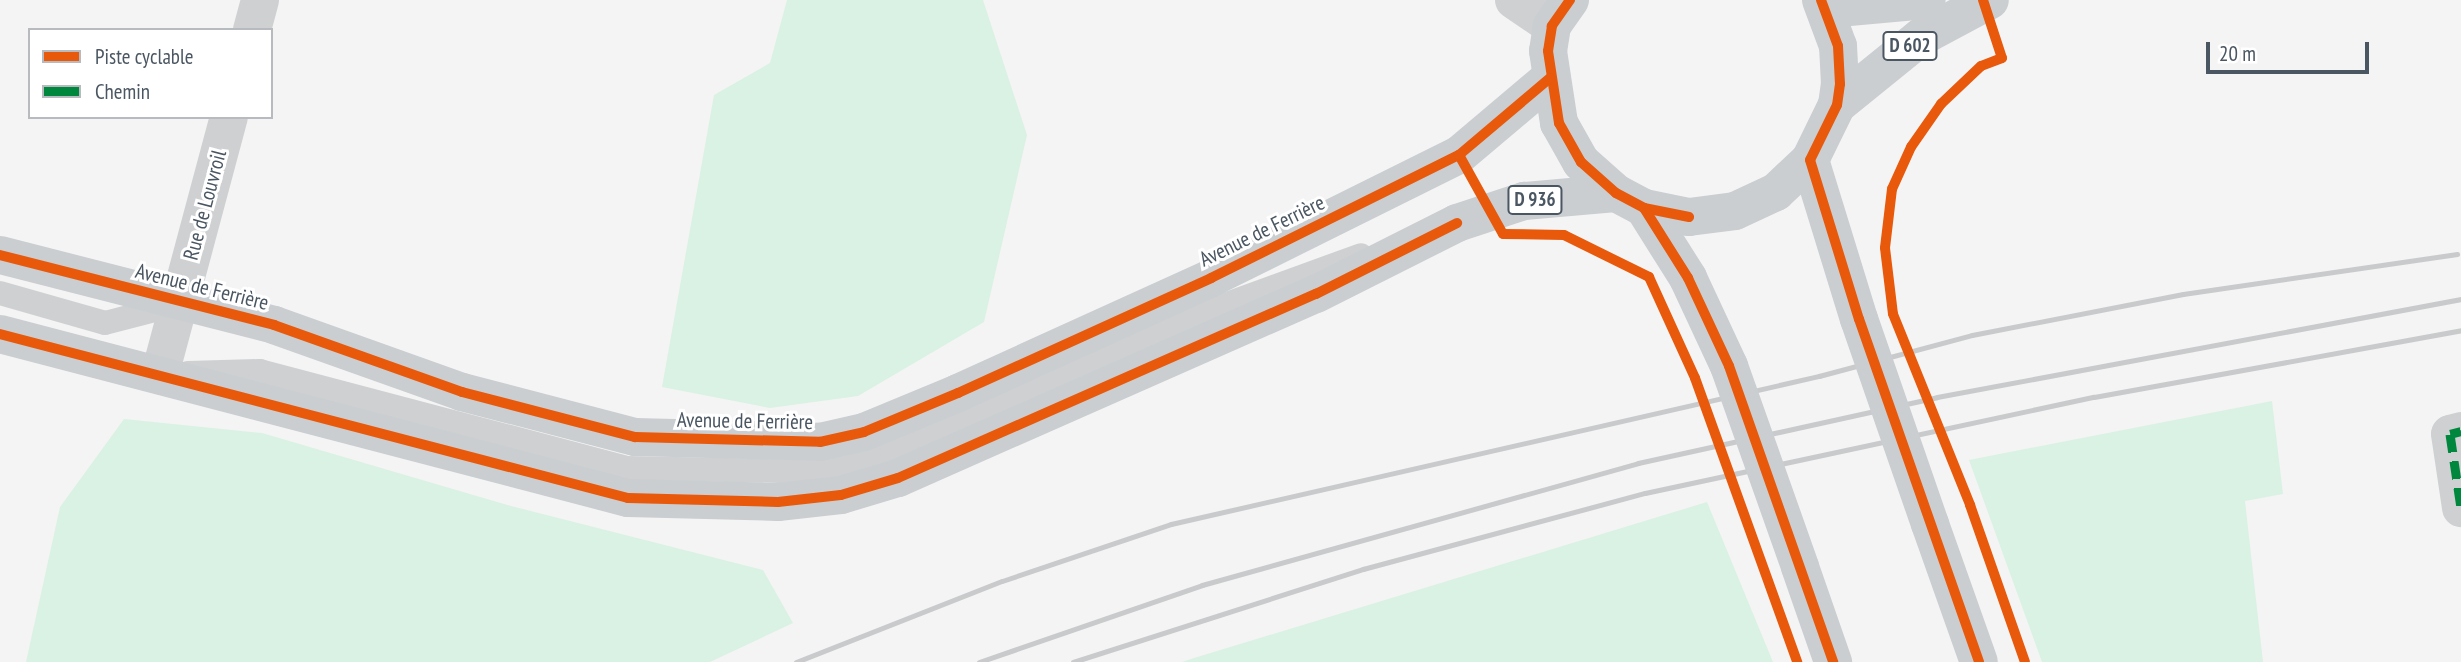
<!DOCTYPE html>
<html>
<head>
<meta charset="utf-8">
<style>
  body { margin:0 }
  #map { position:relative; width:2461px; height:662px; overflow:hidden; background:#f4f4f4; font-family:"PT Sans Narrow",sans-serif }
  div>[style] { position:absolute }
  .green>* { inset:0; background:#d9f2e3 }
  .lane>* { height:24px; margin:-12px; padding:0 12px; transform-origin:12px; border-radius:12px; background:#ced0d2 }
  .street>* { height:38px; margin:-19px; padding:0 19px; transform-origin:19px; border-radius:19px; background:#ced0d2 }
  .primary>* { height:38px; margin:-19px; padding:0 19px; transform-origin:19px; border-radius:19px; background:#caced1 }
  .rail>* { height:5px; margin:-2.5px; padding:0 2.5px; transform-origin:2.5px; border-radius:2.5px; background:#c9cacc }
  .primary-bridge>* { height:38px; margin:-19px; padding:0 19px; transform-origin:19px; border-radius:19px; background:#caced1 }
  .quiet>* { height:9px; margin-top:-4.5px; transform-origin:0; background:repeating-linear-gradient(90deg,#00873e 0 18px,transparent 0 27px) }
  .cycleway>* { height:10px; margin:-5px; padding:0 5px; transform-origin:5px; border-radius:5px; background:#e8590c }
  span { translate:-50% -50%; white-space:nowrap; text-align:center; line-height:1.15; -webkit-text-stroke:6px #fff; paint-order:stroke }
  .shield-label span { padding:2px 5px; background:#fff; border:2px solid; border-radius:5px; -webkit-text-stroke-width:0 }
  .shield-label { font-size:19px; color:#4a5661; font-weight:700 }
  .street-label { font-size:21px; color:#4a5661 }
  .legend { position:absolute; left:28px; top:28px; width:245px; height:91px; box-sizing:border-box; background:#fff; border:2px solid #b7bbc0; margin:0; padding:9px 12px; list-style:none; font-size:21px; color:#4a5661 }
  .legend li { display:flex; align-items:center; gap:14px; height:35px }
  .legend b { width:35px; border:2px solid #b7bbc0 }
  .scale { position:absolute; left:2206px; top:42px; width:163px; height:32px; box-sizing:border-box; border:4px solid #4a5661; border-top:0; padding-left:9px; font-size:21px; line-height:24px; white-space:nowrap; color:#4a5661; -webkit-text-stroke:5px #fff; paint-order:stroke }
</style>
</head>
<body>
<div id="map">
  <div class="green">
    <div style="clip-path:polygon(787px 0,983px 0,1027px 135px,984px 322px,858px 396px,770px 408px,662px 387px,714px 95px,770px 63px)"></div>
    <div style="clip-path:polygon(2272px 401px,2283px 494px,2245px 501px,2263px 662px,2042px 662px,1969px 460px)"></div>
    <div style="clip-path:polygon(124px 419px,262px 433px,511px 506px,763px 570px,793px 623px,710px 662px,26px 662px,60px 507px)"></div>
    <div style="clip-path:polygon(1707px 502px,1773px 662px,1182px 662px,1194px 658px)"></div>
  </div>
  <div class="lane">
    <div style="left:0;top:293px;width:109px;rotate:15.9deg"></div>
    <div style="left:105px;top:323px;width:75px;rotate:-14.6deg"></div>
    <div style="left:188px;top:373px;width:72px;rotate:-1.6deg"></div>
    <div style="left:260px;top:371px;width:380px;rotate:14.8deg"></div>
    <div style="left:627px;top:468px;width:153px;rotate:1.1deg"></div>
    <div style="left:780px;top:471px;width:56px;rotate:-5.1deg"></div>
    <div style="left:836px;top:466px;width:58px;rotate:-15deg"></div>
    <div style="left:892px;top:451px;width:339px;rotate:-24deg"></div>
    <div style="left:1202px;top:313px;width:169px;rotate:-20deg"></div>
  </div>
  <div class="street">
    <div style="left:1514px;top:0;width:46px;rotate:34.4deg"></div>
    <div style="left:252px;top:30px;width:31px;rotate:-75deg"></div>
    <div style="left:160px;top:374px;width:266px;rotate:-75deg"></div>
    <div style="left:2461px;top:431px;width:11px;rotate:165deg"></div>
    <div style="left:2450px;top:434px;width:75px;rotate:81.5deg"></div>
  </div>
  <div class="primary">
    <div style="left:1570px;top:0;width:32px;rotate:125deg"></div>
    <div style="left:1552px;top:26px;width:25px;rotate:99deg"></div>
    <div style="left:1548px;top:51px;width:73px;rotate:81.3deg"></div>
    <div style="left:1559px;top:123px;width:45px;rotate:60.6deg"></div>
    <div style="left:1581px;top:162px;width:47px;rotate:41.5deg"></div>
    <div style="left:1616px;top:193px;width:32px;rotate:28deg"></div>
    <div style="left:1644px;top:208px;width:46px;rotate:11.3deg"></div>
    <div style="left:1689px;top:217px;width:46px;rotate:-7.4deg"></div>
    <div style="left:1735px;top:211px;width:45px;rotate:-24.9deg"></div>
    <div style="left:1776px;top:192px;width:47px;rotate:-43.3deg"></div>
    <div style="left:1810px;top:160px;width:61px;rotate:-63.9deg"></div>
    <div style="left:1837px;top:105px;width:21px;rotate:-82deg"></div>
    <div style="left:1840px;top:84px;width:38px;rotate:-93deg"></div>
    <div style="left:1838px;top:46px;width:49px;rotate:-110.3deg"></div>
    <div style="left:1827px;top:9px;width:100px;rotate:-5.1deg"></div>
    <div style="left:1837px;top:105px;width:108px;rotate:-39deg"></div>
    <div style="left:1921px;top:37px;width:78px;rotate:-28.2deg"></div>
    <div style="left:1810px;top:160px;width:166px;rotate:72.9deg"></div>
    <div style="left:1644px;top:208px;width:83px;rotate:57.8deg"></div>
    <div style="left:1688px;top:278px;width:97px;rotate:65deg"></div>
    <div style="left:0;top:255px;width:283px;rotate:14.3deg"></div>
    <div style="left:274px;top:325px;width:200px;rotate:19.6deg"></div>
    <div style="left:462px;top:392px;width:179px;rotate:14.6deg"></div>
    <div style="left:635px;top:437px;width:185px;rotate:1.5deg"></div>
    <div style="left:820px;top:442px;width:45px;rotate:-12.8deg"></div>
    <div style="left:864px;top:432px;width:102px;rotate:-22.5deg"></div>
    <div style="left:958px;top:393px;width:278px;rotate:-24.4deg"></div>
    <div style="left:1211px;top:278px;width:277px;rotate:-26.4deg"></div>
    <div style="left:1459px;top:155px;width:119px;rotate:-40.2deg"></div>
    <div style="left:0;top:334px;width:649px;rotate:14.64deg"></div>
    <div style="left:628px;top:498px;width:150px;rotate:1.5deg"></div>
    <div style="left:778px;top:502px;width:63px;rotate:-6.3deg"></div>
    <div style="left:841px;top:495px;width:59px;rotate:-16.6deg"></div>
    <div style="left:898px;top:478px;width:457px;rotate:-23.8deg"></div>
    <div style="left:1316px;top:294px;width:158px;rotate:-26.7deg"></div>
    <div style="left:1457px;top:223px;width:71px;rotate:-18.2deg"></div>
    <div style="left:1524px;top:201px;width:92px;rotate:-5deg"></div>
    <div style="left:1930px;top:524px;width:146px;rotate:70.5deg"></div>
    <div style="left:1800px;top:567px;width:101px;rotate:70.8deg"></div>
  </div>
  <div class="rail">
    <div style="left:796px;top:662px;width:221px;rotate:-21.5deg"></div>
    <div style="left:1002px;top:581px;width:178px;rotate:-18.6deg"></div>
    <div style="left:1171px;top:524px;width:665px;rotate:-12.87deg"></div>
    <div style="left:1819px;top:376px;width:158px;rotate:-15deg"></div>
    <div style="left:1972px;top:335px;width:215px;rotate:-11deg"></div>
    <div style="left:2183px;top:294px;width:277px;rotate:-8.3deg"></div>
    <div style="left:979px;top:662px;width:236px;rotate:-19deg"></div>
    <div style="left:1202px;top:585px;width:453px;rotate:-15.6deg"></div>
    <div style="left:1638px;top:463px;width:306px;rotate:-12.4deg"></div>
    <div style="left:1937px;top:397px;width:533px;rotate:-10.59deg"></div>
    <div style="left:1073px;top:662px;width:305px;rotate:-17.8deg"></div>
    <div style="left:1363px;top:569px;width:292px;rotate:-15.1deg"></div>
    <div style="left:1645px;top:493px;width:459px;rotate:-12.1deg"></div>
    <div style="left:2094px;top:397px;width:373px;rotate:-10.3deg"></div>
  </div>
  <div class="primary-bridge">
    <div style="left:1859px;top:319px;width:217px;rotate:70.9deg"></div>
    <div style="left:1729px;top:366px;width:213px;rotate:70.5deg"></div>
  </div>
  <div class="quiet">
    <div style="left:2461px;top:431px;width:11px;rotate:165deg"></div>
    <div style="left:2450px;top:434px;width:75px;rotate:81.5deg"></div>
  </div>
  <div class="cycleway">
    <div style="left:1570px;top:0;width:32px;rotate:125deg"></div>
    <div style="left:1552px;top:26px;width:25px;rotate:99deg"></div>
    <div style="left:1548px;top:51px;width:73px;rotate:81.3deg"></div>
    <div style="left:1559px;top:123px;width:45px;rotate:60.6deg"></div>
    <div style="left:1581px;top:162px;width:47px;rotate:41.5deg"></div>
    <div style="left:1616px;top:193px;width:32px;rotate:28deg"></div>
    <div style="left:1644px;top:208px;width:46px;rotate:11.3deg"></div>
    <div style="left:1821px;top:0;width:49px;rotate:69.7deg"></div>
    <div style="left:1838px;top:46px;width:38px;rotate:87deg"></div>
    <div style="left:1840px;top:84px;width:21px;rotate:98deg"></div>
    <div style="left:1837px;top:105px;width:61px;rotate:116.1deg"></div>
    <div style="left:1810px;top:160px;width:166px;rotate:72.9deg"></div>
    <div style="left:1859px;top:319px;width:363px;rotate:70.7deg"></div>
    <div style="left:1983px;top:0;width:61px;rotate:71.9deg"></div>
    <div style="left:2002px;top:58px;width:22px;rotate:159deg"></div>
    <div style="left:1981px;top:66px;width:55px;rotate:136.5deg"></div>
    <div style="left:1941px;top:104px;width:52px;rotate:124.9deg"></div>
    <div style="left:1911px;top:147px;width:46px;rotate:114.3deg"></div>
    <div style="left:1892px;top:189px;width:59px;rotate:96.8deg"></div>
    <div style="left:1885px;top:248px;width:66px;rotate:83.1deg"></div>
    <div style="left:1893px;top:314px;width:206px;rotate:68deg"></div>
    <div style="left:1970px;top:505px;width:166px;rotate:70.7deg"></div>
    <div style="left:1459px;top:155px;width:90px;rotate:60.9deg"></div>
    <div style="left:1503px;top:234px;width:61px;rotate:0.9deg"></div>
    <div style="left:1564px;top:235px;width:95px;rotate:26.3deg"></div>
    <div style="left:1649px;top:277px;width:111px;rotate:65.5deg"></div>
    <div style="left:1695px;top:378px;width:302px;rotate:70.2deg"></div>
    <div style="left:1644px;top:208px;width:83px;rotate:57.8deg"></div>
    <div style="left:1688px;top:278px;width:97px;rotate:65deg"></div>
    <div style="left:1729px;top:366px;width:314px;rotate:70.6deg"></div>
    <div style="left:0;top:255px;width:283px;rotate:14.3deg"></div>
    <div style="left:274px;top:325px;width:200px;rotate:19.6deg"></div>
    <div style="left:462px;top:392px;width:179px;rotate:14.6deg"></div>
    <div style="left:635px;top:437px;width:185px;rotate:1.5deg"></div>
    <div style="left:820px;top:442px;width:45px;rotate:-12.8deg"></div>
    <div style="left:864px;top:432px;width:102px;rotate:-22.5deg"></div>
    <div style="left:958px;top:393px;width:278px;rotate:-24.4deg"></div>
    <div style="left:1211px;top:278px;width:277px;rotate:-26.4deg"></div>
    <div style="left:1459px;top:155px;width:119px;rotate:-40.2deg"></div>
    <div style="left:0;top:334px;width:649px;rotate:14.64deg"></div>
    <div style="left:628px;top:498px;width:150px;rotate:1.5deg"></div>
    <div style="left:778px;top:502px;width:63px;rotate:-6.3deg"></div>
    <div style="left:841px;top:495px;width:59px;rotate:-16.6deg"></div>
    <div style="left:898px;top:478px;width:457px;rotate:-23.8deg"></div>
    <div style="left:1316px;top:294px;width:158px;rotate:-26.7deg"></div>
  </div>
  <div class="shield-label">
    <span style="left:1910px;top:46px">D 602</span>
    <span style="left:1535px;top:200px">D 936</span>
  </div>
  <div class="street-label">
    <span style="left:205px;top:205px;rotate:-75deg">Rue de Louvroil</span>
    <span style="left:1262px;top:231px;rotate:-26deg">Avenue de Ferrière</span>
    <span style="left:202px;top:287px;rotate:14deg">Avenue de Ferrière</span>
    <span style="left:745px;top:421px;rotate:1deg">Avenue de Ferrière</span>
  </div>
  <ul class="legend">
  <li><b style="height:9px;background:#e8590c"></b>Piste cyclable</li>
  <li><b style="height:9px;background:#00873e"></b>Chemin</li>
  </ul>
  <div class="scale">20 m</div>
</div>
</body>
</html>
